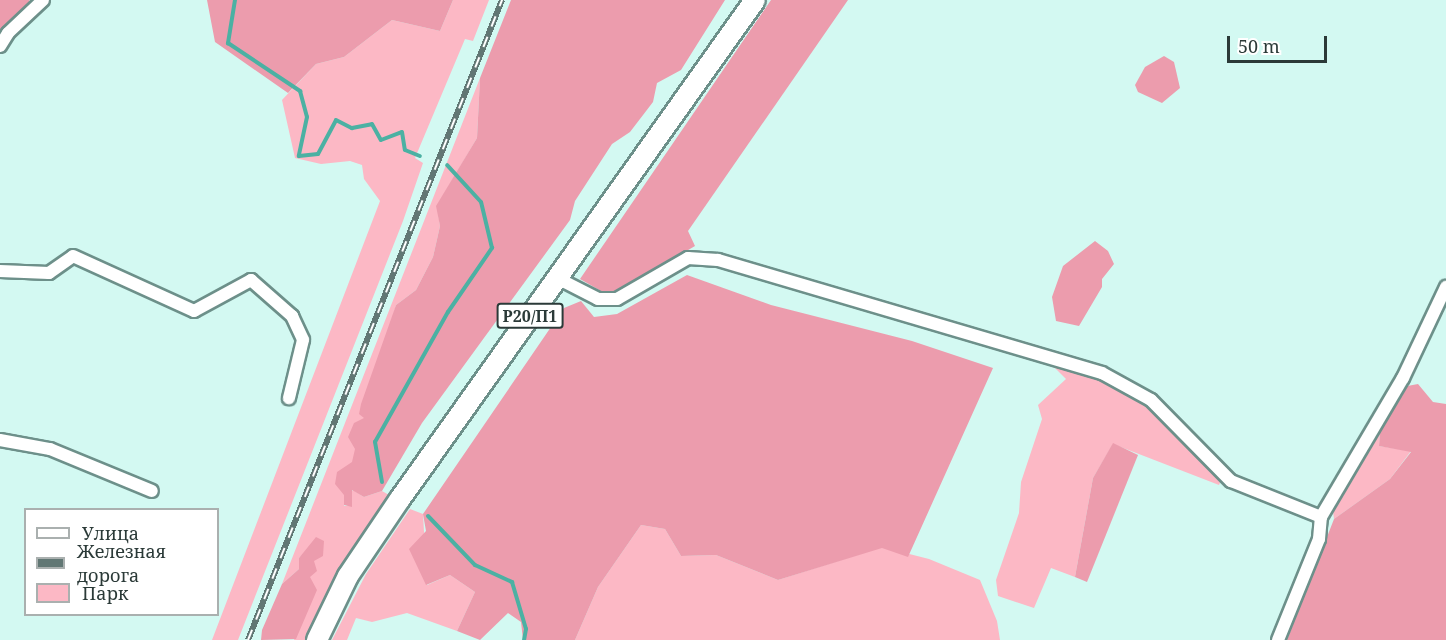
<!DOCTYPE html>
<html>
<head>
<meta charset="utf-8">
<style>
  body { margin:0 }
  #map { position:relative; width:1446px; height:640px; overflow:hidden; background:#d3f9f2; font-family:"Noto Serif",serif }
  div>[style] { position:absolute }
  .green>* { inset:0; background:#fcb8c5 }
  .forest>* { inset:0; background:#ec9cad }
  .stream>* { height:4px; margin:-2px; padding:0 2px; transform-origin:2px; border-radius:2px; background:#4bb1a3 }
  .roads { filter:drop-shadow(2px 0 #6d908a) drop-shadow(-2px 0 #6d908a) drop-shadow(0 2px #6d908a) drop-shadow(0 -2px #6d908a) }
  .street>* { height:12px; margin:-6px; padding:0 6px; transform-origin:6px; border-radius:6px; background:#fff }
  .primary>* { height:20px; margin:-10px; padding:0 10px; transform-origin:10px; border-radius:10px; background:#fff }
  .rail>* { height:6px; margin-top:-3px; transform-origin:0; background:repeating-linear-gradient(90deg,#fff 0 11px,#617774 0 22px); box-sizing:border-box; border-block:2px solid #617774 }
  span { translate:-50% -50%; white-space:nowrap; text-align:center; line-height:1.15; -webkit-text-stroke:6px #fff; paint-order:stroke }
  .shield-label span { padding:2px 4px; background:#fff; border:2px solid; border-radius:4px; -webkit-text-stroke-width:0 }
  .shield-label { font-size:16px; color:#2b3a38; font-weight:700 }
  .legend { position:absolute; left:24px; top:508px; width:195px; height:108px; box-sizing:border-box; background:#fff; border:2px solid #aab0af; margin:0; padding:8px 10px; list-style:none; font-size:18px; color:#2b3a38 }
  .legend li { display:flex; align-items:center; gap:12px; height:30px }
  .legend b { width:30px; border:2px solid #aab0af }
  .scale { position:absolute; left:1227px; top:36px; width:100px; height:27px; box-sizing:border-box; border:3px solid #2b3a38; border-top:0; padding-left:8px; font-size:18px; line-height:21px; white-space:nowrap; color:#2b3a38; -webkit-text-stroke:4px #fff; paint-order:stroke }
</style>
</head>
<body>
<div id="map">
  <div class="green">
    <div style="clip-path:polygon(453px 0,489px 0,473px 41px,465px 39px,415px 158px,423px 163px,403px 221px,238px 640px,212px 640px,380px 201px,364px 179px,362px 165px,350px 161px,321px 164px,295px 158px,282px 100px,316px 64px,344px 57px,392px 20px,440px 31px)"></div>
    <div style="clip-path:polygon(480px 78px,477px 138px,437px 206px,440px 226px,433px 257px,416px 290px,396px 305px,356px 449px,344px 506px,352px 506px,349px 494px,353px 490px,364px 497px,382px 491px,389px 495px,339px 571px,306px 640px,294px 640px,310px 577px,308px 549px,299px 558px,299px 569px,282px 584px)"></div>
    <div style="clip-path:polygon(1050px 363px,1108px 381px,1148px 404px,1222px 478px,1219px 485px,1113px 444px,1093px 478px,1075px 577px,1051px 568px,1034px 608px,998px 596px,996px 580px,1019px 513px,1021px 482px,1042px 419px,1038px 405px,1066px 379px)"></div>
    <div style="clip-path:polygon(1380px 432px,1379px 446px,1411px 451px,1390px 479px,1334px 519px,1333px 511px)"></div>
    <div style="clip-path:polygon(410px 509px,423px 514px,427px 585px,450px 575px,475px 592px,457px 631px,407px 613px,372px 622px,356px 618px,347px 640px,332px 640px,366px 574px)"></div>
    <div style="clip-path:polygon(641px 525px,665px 529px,681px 556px,716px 555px,778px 580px,882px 547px,929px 559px,980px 580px,997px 621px,1000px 640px,575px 640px,598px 587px)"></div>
  </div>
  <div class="forest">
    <div style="clip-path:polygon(0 0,29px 0,31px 3px,0 30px)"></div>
    <div style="clip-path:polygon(207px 0,453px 0,440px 31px,392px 20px,344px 57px,316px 64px,288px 93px,215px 42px)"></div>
    <div style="clip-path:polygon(511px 0,725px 0,681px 70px,657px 83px,653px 102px,630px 132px,612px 144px,575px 201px,570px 220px,422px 423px,382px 491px,364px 497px,352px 490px,352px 507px,344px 505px,344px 495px,335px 484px,337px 472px,352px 462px,355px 449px,348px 437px,354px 423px,364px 418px,359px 414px,361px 404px,396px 305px,416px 290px,433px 257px,440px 226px,436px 206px,477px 138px,480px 78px)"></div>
    <div style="clip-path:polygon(771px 0,848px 0,688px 231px,695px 246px,618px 291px,601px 291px,580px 279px)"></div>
    <div style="clip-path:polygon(1164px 56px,1174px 62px,1180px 88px,1162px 103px,1138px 92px,1135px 85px,1145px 67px)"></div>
    <div style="clip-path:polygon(1095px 241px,1108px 251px,1114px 264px,1102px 279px,1102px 287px,1079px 326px,1056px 321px,1052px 297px,1063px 266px)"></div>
    <div style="clip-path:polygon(687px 275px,771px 305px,912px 341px,993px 368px,908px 557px,882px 548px,778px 580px,716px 555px,681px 556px,665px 529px,641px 525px,598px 587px,575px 640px,523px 640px,521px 622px,508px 613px,480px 640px,457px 631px,475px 592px,450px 575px,426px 585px,409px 549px,426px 531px,423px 514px,564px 308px,581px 301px,594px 317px,617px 314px)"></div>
    <div style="clip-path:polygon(1418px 384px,1433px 402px,1446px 404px,1446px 640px,1287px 640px,1334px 519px,1390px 479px,1411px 452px,1379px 446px,1380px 432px,1402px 387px)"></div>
    <div style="clip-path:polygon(1113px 443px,1138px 455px,1087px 582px,1075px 577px,1093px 478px)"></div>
    <div style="clip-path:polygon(316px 537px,324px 541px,323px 556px,314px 561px,317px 571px,310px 577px,317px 590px,296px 639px,261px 640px,262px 630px,282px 584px,299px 569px,299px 558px)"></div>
  </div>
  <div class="stream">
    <div style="left:235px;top:0;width:44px;rotate:99.2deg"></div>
    <div style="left:228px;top:43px;width:87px;rotate:33.7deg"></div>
    <div style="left:300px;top:91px;width:27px;rotate:75deg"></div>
    <div style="left:307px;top:117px;width:40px;rotate:102deg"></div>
    <div style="left:299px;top:156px;width:19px;rotate:-6deg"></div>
    <div style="left:318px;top:154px;width:38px;rotate:-62deg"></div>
    <div style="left:336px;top:120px;width:18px;rotate:27deg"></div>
    <div style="left:352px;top:128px;width:20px;rotate:-11deg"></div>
    <div style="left:372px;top:124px;width:18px;rotate:61deg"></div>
    <div style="left:381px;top:140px;width:22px;rotate:-21deg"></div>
    <div style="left:402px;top:132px;width:18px;rotate:81deg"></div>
    <div style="left:405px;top:150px;width:16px;rotate:22deg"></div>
    <div style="left:382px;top:482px;width:41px;rotate:-99.9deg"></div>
    <div style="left:375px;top:442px;width:149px;rotate:-60.7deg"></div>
    <div style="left:448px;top:312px;width:78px;rotate:-55.5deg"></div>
    <div style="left:492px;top:248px;width:47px;rotate:-103.4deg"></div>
    <div style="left:481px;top:202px;width:50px;rotate:-132.6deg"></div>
    <div style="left:428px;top:516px;width:68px;rotate:46.2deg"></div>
    <div style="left:475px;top:565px;width:41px;rotate:24.7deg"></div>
    <div style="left:512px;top:582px;width:49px;rotate:73.4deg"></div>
    <div style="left:526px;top:629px;width:11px;rotate:100deg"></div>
  </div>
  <div class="roads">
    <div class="street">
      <div style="left:0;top:46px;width:15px;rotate:-58deg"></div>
      <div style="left:8px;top:33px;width:48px;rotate:-43.3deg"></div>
      <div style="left:0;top:271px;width:49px;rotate:2.3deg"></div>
      <div style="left:49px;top:273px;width:29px;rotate:-35deg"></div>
      <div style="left:73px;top:256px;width:133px;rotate:24.4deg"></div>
      <div style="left:194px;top:311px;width:65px;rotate:-28.5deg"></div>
      <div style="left:251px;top:280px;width:55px;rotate:41.3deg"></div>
      <div style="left:292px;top:316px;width:26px;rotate:65deg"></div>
      <div style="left:303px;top:340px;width:60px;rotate:103.6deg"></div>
      <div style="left:557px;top:278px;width:46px;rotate:27.1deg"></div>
      <div style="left:598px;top:299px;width:19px"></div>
      <div style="left:617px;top:299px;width:82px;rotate:-30deg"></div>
      <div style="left:688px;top:258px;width:30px;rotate:4deg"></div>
      <div style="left:718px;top:260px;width:400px;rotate:16.4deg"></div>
      <div style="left:1102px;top:373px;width:56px;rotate:28.9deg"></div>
      <div style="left:1151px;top:400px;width:114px;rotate:45.4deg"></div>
      <div style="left:1231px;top:481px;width:97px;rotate:21.8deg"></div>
      <div style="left:0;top:440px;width:51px;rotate:10.2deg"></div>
      <div style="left:50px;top:449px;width:110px;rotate:22.4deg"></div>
      <div style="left:1278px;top:640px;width:109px;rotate:-67.9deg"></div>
      <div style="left:1319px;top:539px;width:22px;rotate:-85deg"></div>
      <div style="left:1321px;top:517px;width:161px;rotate:-59.5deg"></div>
      <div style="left:1403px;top:378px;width:101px;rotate:-64.7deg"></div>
    </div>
    <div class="primary">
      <div style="left:317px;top:640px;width:71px;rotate:-64.2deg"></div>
      <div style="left:348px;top:576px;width:93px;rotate:-56deg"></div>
      <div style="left:400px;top:499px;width:612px;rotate:-54.57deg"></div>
    </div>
  </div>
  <div class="rail">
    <div style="left:248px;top:640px;width:689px;rotate:-68.35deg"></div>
  </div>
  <div class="shield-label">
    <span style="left:530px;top:316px">Р20/П1</span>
  </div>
  <ul class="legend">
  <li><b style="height:8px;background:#fff"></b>Улица</li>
  <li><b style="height:8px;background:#617774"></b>Железная дорога</li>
  <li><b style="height:16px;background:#fcb8c5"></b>Парк</li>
  </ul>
  <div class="scale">50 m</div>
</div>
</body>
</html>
